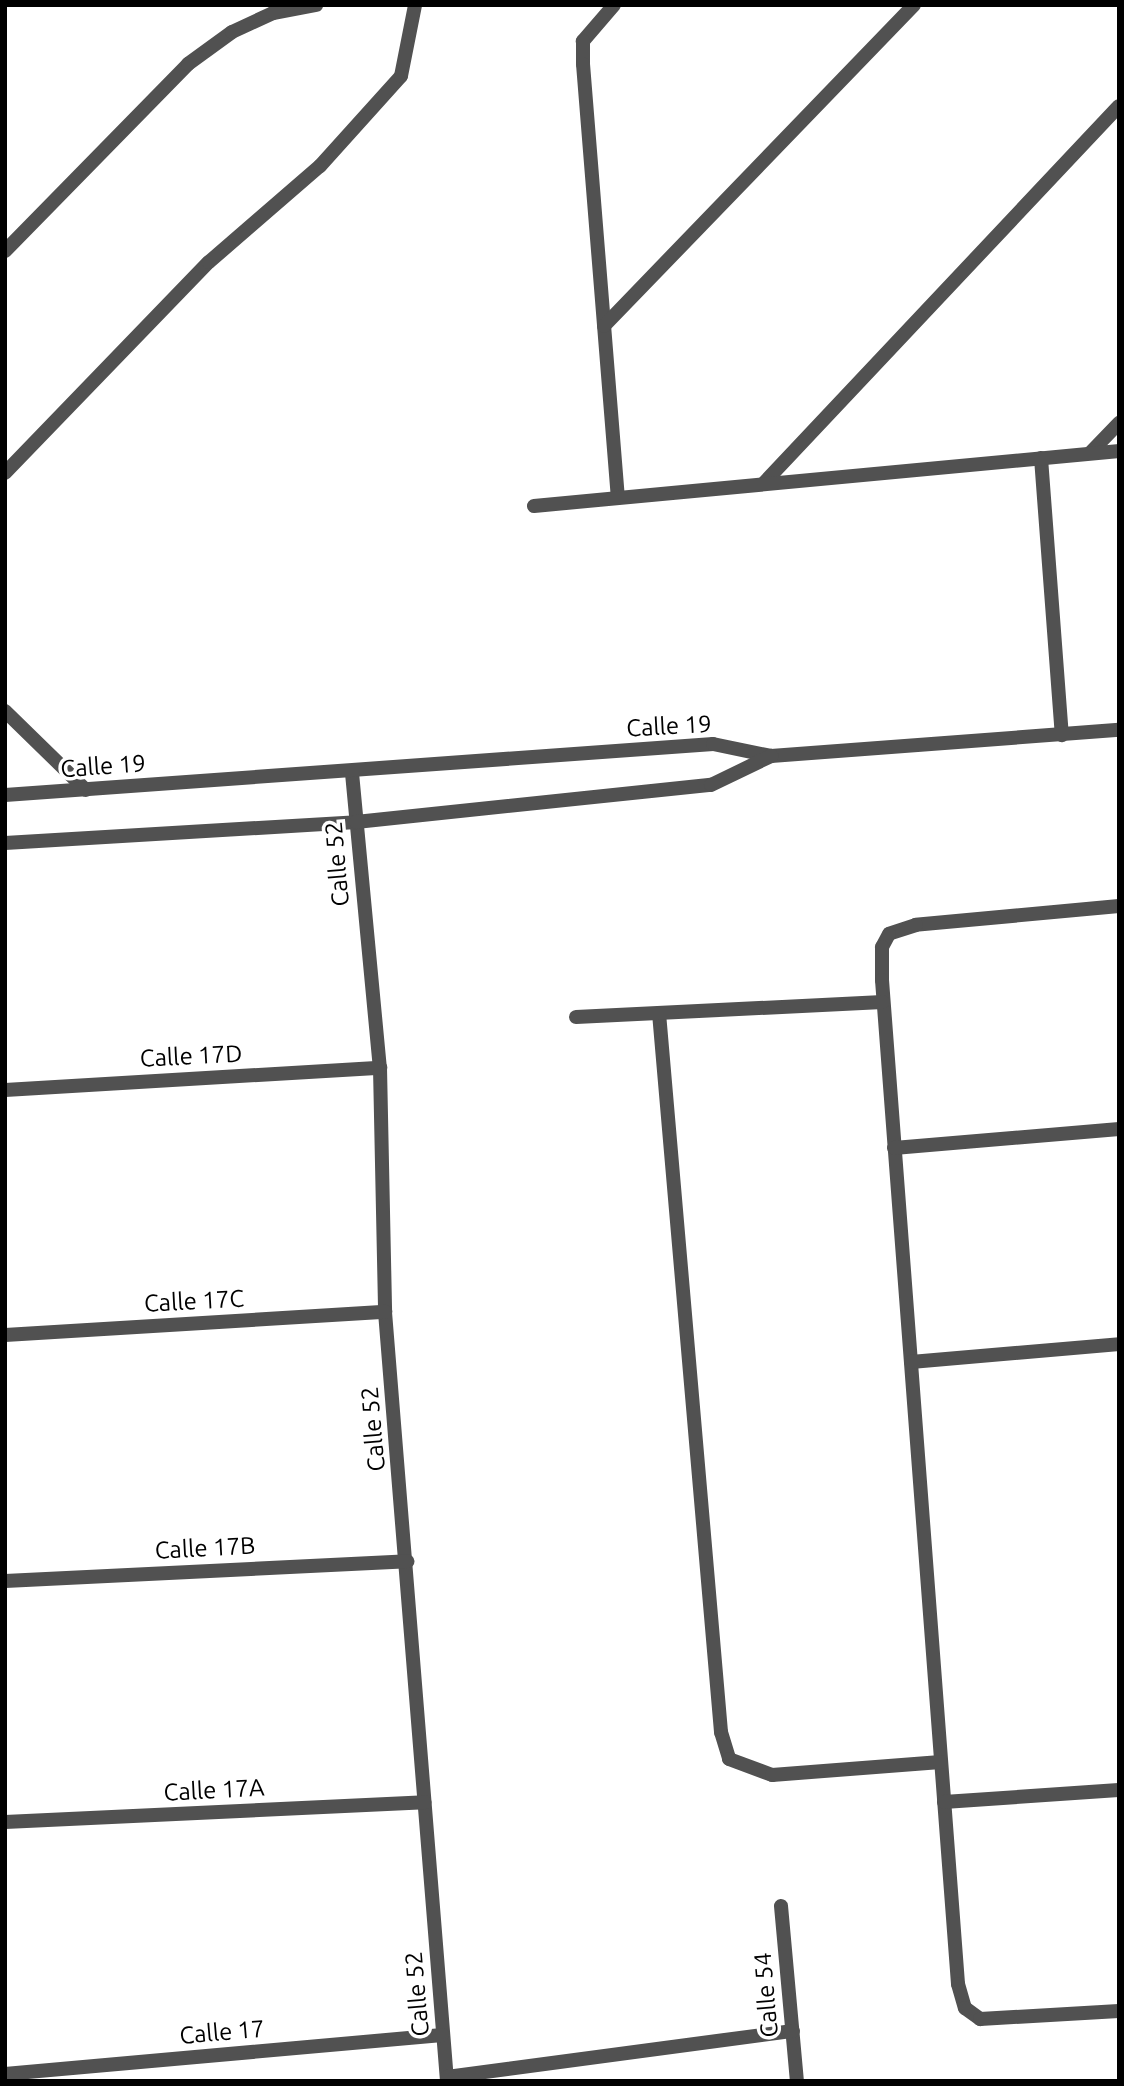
<!DOCTYPE html>
<html>
<head>
<meta charset="utf-8">
<style>
  body { margin:0 }
  #map { position:relative; width:1124px; height:2086px; overflow:hidden; background:#fff; font-family:Ubuntu,sans-serif }
  div>[style] { position:absolute }
  .street>* { height:14px; margin:-7px; padding:0 7px; transform-origin:7px; border-radius:7px; background:#515151 }
  span { translate:-50% -50%; white-space:nowrap; text-align:center; line-height:1.15; -webkit-text-stroke:7px #fff; paint-order:stroke }
  .street-label { font-size:24px; color:#000 }
  .frame { position:absolute; inset:0; border:7px solid #000; pointer-events:none }
</style>
</head>
<body>
<div id="map">
  <div class="street">
    <div style="left:614px;top:5px;width:48px;rotate:130.7deg"></div>
    <div style="left:583px;top:41px;width:23px;rotate:90deg"></div>
    <div style="left:583px;top:64px;width:435px;rotate:85.4deg"></div>
    <div style="left:5px;top:251px;width:262px;rotate:-45.6deg"></div>
    <div style="left:188px;top:64px;width:54px;rotate:-36deg"></div>
    <div style="left:232px;top:32px;width:45px;rotate:-24.9deg"></div>
    <div style="left:273px;top:13px;width:44px;rotate:-10.5deg"></div>
    <div style="left:604px;top:326px;width:446px;rotate:-46deg"></div>
    <div style="left:1090px;top:453px;width:42px;rotate:-46deg"></div>
    <div style="left:1041px;top:458px;width:278px;rotate:85.7deg"></div>
    <div style="left:5px;top:473px;width:293px;rotate:-46deg"></div>
    <div style="left:209px;top:262px;width:147px;rotate:-40.9deg"></div>
    <div style="left:320px;top:166px;width:121px;rotate:-48deg"></div>
    <div style="left:401px;top:76px;width:72px;rotate:-78.8deg"></div>
    <div style="left:763px;top:484px;width:519px;rotate:-46.72deg"></div>
    <div style="left:534px;top:506px;width:588px;rotate:-5.37deg"></div>
    <div style="left:5px;top:711px;width:113px;rotate:44.3deg"></div>
    <div style="left:352px;top:773px;width:296px;rotate:84.6deg"></div>
    <div style="left:380px;top:1068px;width:244px;rotate:88.8deg"></div>
    <div style="left:385px;top:1312px;width:771px;rotate:85.39deg"></div>
    <div style="left:5px;top:795px;width:710px;rotate:-4.12deg"></div>
    <div style="left:713px;top:744px;width:59px;rotate:11.7deg"></div>
    <div style="left:771px;top:756px;width:349px;rotate:-4.3deg"></div>
    <div style="left:5px;top:843px;width:352px;rotate:-3.4deg"></div>
    <div style="left:356px;top:822px;width:357px;rotate:-6deg"></div>
    <div style="left:711px;top:785px;width:67px;rotate:-25.8deg"></div>
    <div style="left:1119px;top:906px;width:204px;rotate:174.7deg"></div>
    <div style="left:916px;top:925px;width:28px;rotate:162deg"></div>
    <div style="left:889px;top:934px;width:15px;rotate:118deg"></div>
    <div style="left:882px;top:947px;width:33px;rotate:90deg"></div>
    <div style="left:882px;top:980px;width:1007px;rotate:85.67deg"></div>
    <div style="left:958px;top:1984px;width:25px;rotate:74deg"></div>
    <div style="left:965px;top:2008px;width:19px;rotate:36deg"></div>
    <div style="left:980px;top:2019px;width:139px;rotate:-3.3deg"></div>
    <div style="left:659px;top:1013px;width:722px;rotate:85.07deg"></div>
    <div style="left:721px;top:1732px;width:28px;rotate:73deg"></div>
    <div style="left:729px;top:1759px;width:46px;rotate:20.4deg"></div>
    <div style="left:772px;top:1775px;width:169px;rotate:-4.4deg"></div>
    <div style="left:576px;top:1017px;width:307px;rotate:-2.8deg"></div>
    <div style="left:5px;top:1090px;width:376px;rotate:-3.4deg"></div>
    <div style="left:894px;top:1148px;width:226px;rotate:-4.8deg"></div>
    <div style="left:5px;top:1335px;width:381px;rotate:-3.5deg"></div>
    <div style="left:911px;top:1362px;width:209px;rotate:-4.9deg"></div>
    <div style="left:5px;top:1581px;width:403px;rotate:-2.8deg"></div>
    <div style="left:944px;top:1802px;width:175px;rotate:-3.9deg"></div>
    <div style="left:5px;top:1822px;width:420px;rotate:-2.7deg"></div>
    <div style="left:781px;top:1906px;width:176px;rotate:84.8deg"></div>
    <div style="left:5px;top:2074px;width:439px;rotate:-5.1deg"></div>
    <div style="left:447px;top:2077px;width:349px;rotate:-7.6deg"></div>
  </div>
  <div class="street-label">
    <span style="left:669px;top:726px;rotate:-3deg">Calle 19</span>
    <span style="left:103px;top:766px;rotate:-4deg">Calle 19</span>
    <span style="left:337px;top:864px;rotate:-95deg">Calle 52</span>
    <span style="left:191px;top:1056px;rotate:-3deg">Calle 17D</span>
    <span style="left:194px;top:1301px;rotate:-3deg">Calle 17C</span>
    <span style="left:373px;top:1429px;rotate:-95deg">Calle 52</span>
    <span style="left:205px;top:1548px;rotate:-3deg">Calle 17B</span>
    <span style="left:214px;top:1790px;rotate:-3deg">Calle 17A</span>
    <span style="left:417px;top:1994px;rotate:-95deg">Calle 52</span>
    <span style="left:766px;top:1995px;rotate:-95deg">Calle 54</span>
    <span style="left:222px;top:2032px;rotate:-5deg">Calle 17</span>
  </div>
  <div class="frame"></div>
</div>
</body>
</html>
